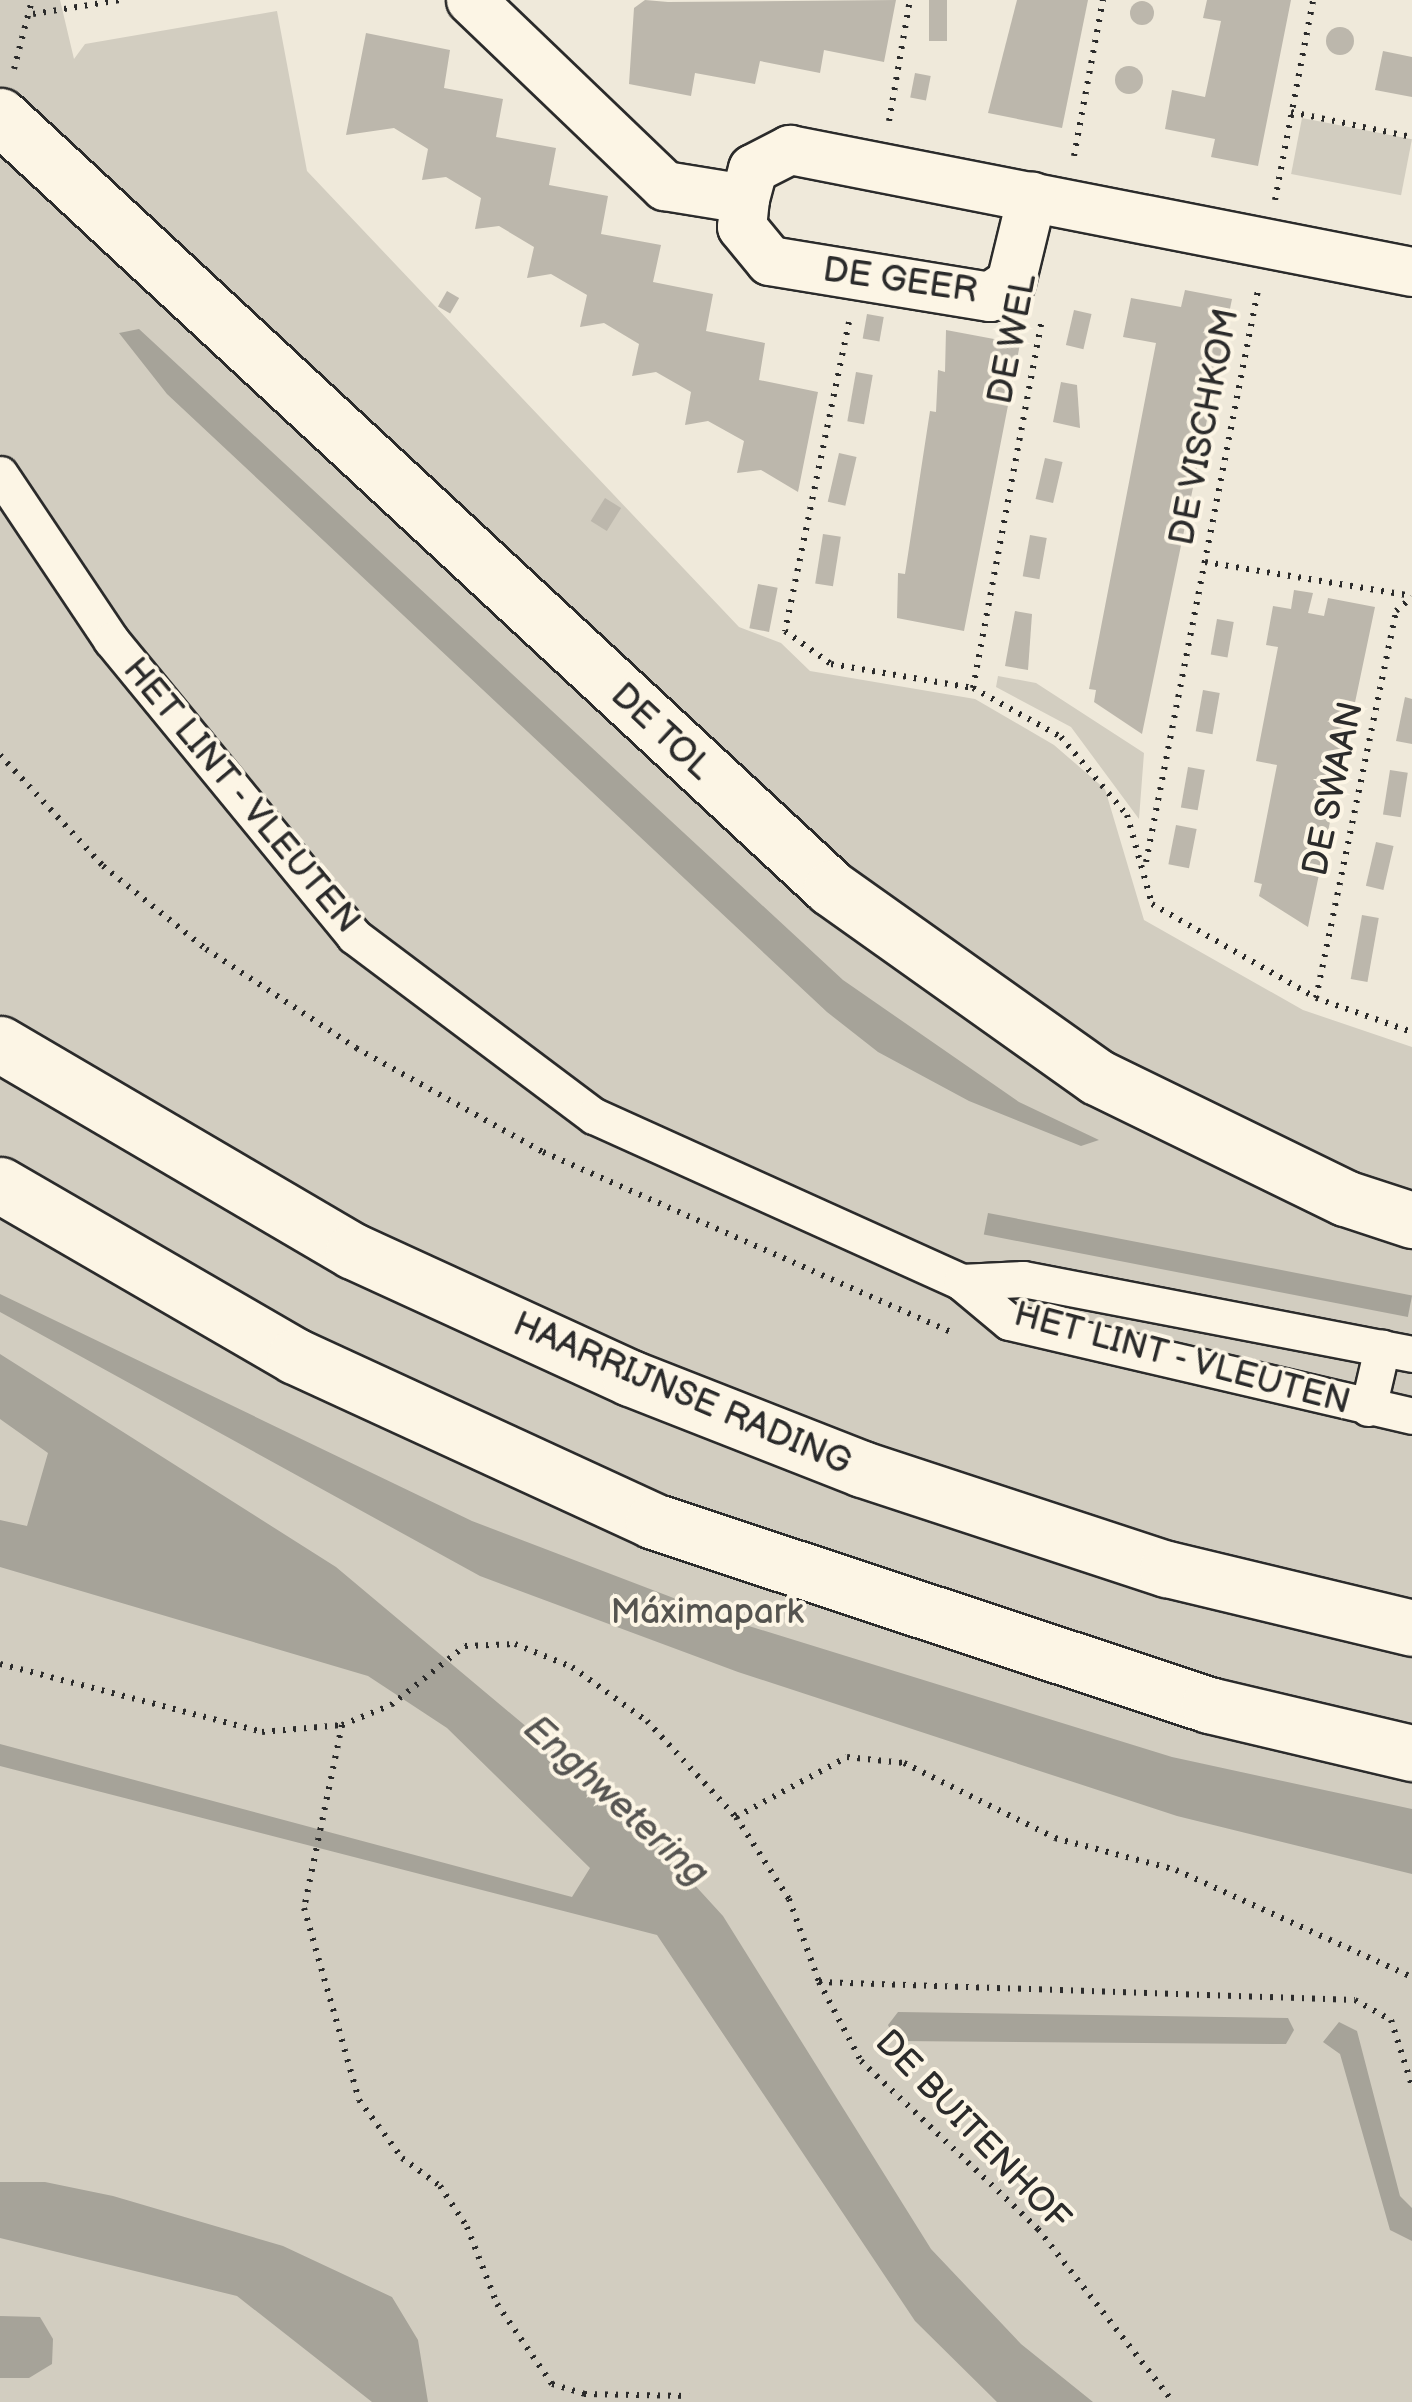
<!DOCTYPE html>
<html>
<head>
<meta charset="utf-8">
<style>
  body { margin:0 }
  #map { position:relative; width:1412px; height:2402px; overflow:hidden; background:#efe9da; font-family:"Balsamiq Sans",sans-serif }
  div>[style] { position:absolute }
  .green>* { inset:0; background:#d2cdc0; transform-origin:0 0 }
  .water>* { inset:0; background:#a6a399; transform-origin:0 0 }
  .building>* { inset:0; background:#bcb7ac; transform-origin:0 0 }
  .round { border-radius:50% }
  .path>* { height:6px; margin-top:-3px; transform-origin:0; background:repeating-linear-gradient(90deg,#2b2b2b 0 2.5px,transparent 0 10.5px) }
  .roads { filter:drop-shadow(2px 0 #2b2b2b) drop-shadow(-2px 0 #2b2b2b) drop-shadow(0 2px #2b2b2b) drop-shadow(0 -2px #2b2b2b) }
  .pedestrian>* { height:35px; margin:-17.5px; padding:0 17.5px; transform-origin:17.5px; border-radius:17.5px; background:#fcf5e5 }
  .minor>* { height:48px; margin:-24px; padding:0 24px; transform-origin:24px; border-radius:24px; background:#fcf5e5 }
  .tertiary>* { height:55px; margin:-27.5px; padding:0 27.5px; transform-origin:27.5px; border-radius:27.5px; background:#fcf5e5 }
  .secondary>* { height:55px; margin:-27.5px; padding:0 27.5px; transform-origin:27.5px; border-radius:27.5px; background:#fcf5e5 }
  span { translate:-50% -50%; white-space:nowrap; text-align:center; line-height:1.15; -webkit-text-stroke:8px #fcf5e5; paint-order:stroke }
  .street-label { font-size:35px; color:#2b2b2b }
  .park-label { font-size:35px; color:#555450 }
  .water-label { font-size:38px; color:#565552; font-style:italic }
</style>
</head>
<body>
<div id="map">
  <div class="green">
    <div style="clip-path:polygon(0 0,60px 0,74px 59px,85px 44px,277px 11px,307px 171px,739px 627px,781px 643px,810px 671px,975px 699px,1054px 745px,1105px 789px,1144px 920px,1303px 1010px,1412px 1047px,1412px 2402px,0 2402px)"></div>
    <div style="left:1302px;top:118px;width:112px;height:57px;rotate:11deg"></div>
    <div style="clip-path:polygon(998px 676px,1036px 683px,1144px 753px,1139px 819px,1071px 727px,996px 687px)"></div>
  </div>
  <div class="water">
    <div style="clip-path:polygon(139px 329px,843px 980px,1019px 1102px,1099px 1140px,1081px 1146px,969px 1101px,878px 1052px,827px 1012px,167px 394px,119px 333px)"></div>
    <div style="left:988px;top:1213px;width:432px;height:22px;rotate:11deg"></div>
    <div style="clip-path:polygon(0 1294px,472px 1521px,739px 1623px,1172px 1757px,1412px 1809px,1412px 1874px,1177px 1816px,738px 1672px,480px 1576px,0 1312px)"></div>
    <div style="clip-path:polygon(0 1354px,336px 1567px,627px 1811px,723px 1916px,931px 2249px,1021px 2344px,1093px 2402px,997px 2402px,915px 2321px,657px 1935px,0 1766px,0 1744px,572px 1897px,590px 1868px,447px 1728px,368px 1676px,0 1567px,0 1520px,27px 1526px,48px 1453px,0 1419px)"></div>
    <div style="clip-path:polygon(898px 2012px,1288px 2018px,1294px 2030px,1286px 2044px,896px 2041px,888px 2025px)"></div>
    <div style="clip-path:polygon(1339px 2022px,1357px 2031px,1400px 2196px,1412px 2208px,1412px 2241px,1390px 2230px,1340px 2054px,1323px 2042px)"></div>
    <div style="clip-path:polygon(0 2182px,45px 2182px,113px 2196px,283px 2246px,392px 2297px,418px 2340px,428px 2402px,372px 2402px,237px 2296px,0 2238px)"></div>
    <div style="clip-path:polygon(0 2316px,40px 2317px,53px 2339px,52px 2364px,29px 2378px,0 2378px)"></div>
  </div>
  <div class="building">
    <div style="clip-path:polygon(645px 0,668px 2px,896px 0,884px 62px,824px 50px,820px 73px,760px 61px,755px 84px,695px 73px,691px 96px,629px 84px,634px 8px)"></div>
    <div style="left:929px;top:0;width:18px;height:41px"></div>
    <div style="clip-path:polygon(1017px 0,1088px 0,1062px 128px,988px 113px)"></div>
    <div style="clip-path:polygon(1207px 0,1291px 0,1258px 166px,1211px 157px,1215px 139px,1165px 129px,1172px 90px,1205px 97px,1221px 21px,1203px 18px)"></div>
    <div class="round" style="left:1130px;top:1px;width:24px;height:24px"></div>
    <div class="round" style="left:1326px;top:27px;width:28px;height:28px"></div>
    <div style="clip-path:polygon(366px 33px,450px 50px,444px 88px,503px 99px,496px 137px,556px 148px,549px 185px,608px 196px,601px 234px,661px 245px,653px 282px,713px 294px,706px 331px,765px 343px,759px 380px,818px 392px,798px 492px,761px 470px,737px 473px,744px 441px,708px 421px,685px 425px,691px 392px,656px 372px,632px 376px,639px 344px,604px 323px,580px 327px,587px 295px,551px 274px,527px 278px,534px 247px,499px 226px,475px 229px,481px 198px,446px 177px,422px 180px,428px 149px,394px 128px,346px 135px)"></div>
    <div style="clip-path:polygon(1383px 51px,1412px 57px,1412px 97px,1375px 90px)"></div>
    <div class="round" style="left:1115px;top:66px;width:28px;height:28px"></div>
    <div style="left:915px;top:73px;width:16px;height:25px;rotate:11deg"></div>
    <div style="clip-path:polygon(1185px 290px,1232px 299px,1142px 734px,1094px 702px,1096px 690px,1089px 689px,1156px 343px,1123px 337px,1131px 298px,1181px 307px)"></div>
    <div style="left:447px;top:291px;width:14px;height:18px;rotate:30deg"></div>
    <div style="left:1074px;top:310px;width:18px;height:36px;rotate:13deg"></div>
    <div style="left:867px;top:314px;width:17px;height:25px;rotate:10deg"></div>
    <div style="clip-path:polygon(946px 330px,1020px 344px,964px 631px,897px 618px,898px 573px,905px 574px,930px 411px,936px 412px,938px 370px,945px 372px)"></div>
    <div style="left:856px;top:372px;width:17px;height:50px;rotate:10deg"></div>
    <div style="clip-path:polygon(1061px 382px,1077px 385px,1080px 428px,1053px 422px)"></div>
    <div style="left:839px;top:453px;width:18px;height:50px;rotate:13deg"></div>
    <div style="left:1045px;top:458px;width:18px;height:42px;rotate:13deg"></div>
    <div style="left:605px;top:498px;width:19px;height:27px;rotate:32deg"></div>
    <div style="left:823px;top:534px;width:18px;height:50px;rotate:9deg"></div>
    <div style="left:1030px;top:535px;width:17px;height:42px;rotate:10deg"></div>
    <div style="left:758px;top:584px;width:20px;height:45px;rotate:11deg"></div>
    <div style="clip-path:polygon(1294px 590px,1313px 593px,1308px 613px,1324px 616px,1328px 598px,1375px 607px,1308px 927px,1259px 896px,1262px 884px,1254px 882px,1277px 765px,1256px 761px,1278px 647px,1266px 645px,1273px 606px,1291px 609px)"></div>
    <div style="clip-path:polygon(1015px 611px,1032px 614px,1028px 670px,1005px 666px)"></div>
    <div style="left:1217px;top:619px;width:17px;height:36px;rotate:10deg"></div>
    <div style="left:1203px;top:690px;width:17px;height:42px;rotate:10deg"></div>
    <div style="clip-path:polygon(1405px 697px,1412px 699px,1412px 744px,1396px 741px)"></div>
    <div style="left:1188px;top:767px;width:17px;height:41px;rotate:10deg"></div>
    <div style="left:1390px;top:770px;width:18px;height:45px;rotate:9deg"></div>
    <div style="left:1176px;top:825px;width:21px;height:40px;rotate:11deg"></div>
    <div style="left:1376px;top:842px;width:18px;height:45px;rotate:13deg"></div>
    <div style="left:1362px;top:915px;width:17px;height:65px;rotate:10deg"></div>
  </div>
  <div class="path">
    <div style="left:33px;top:14px;width:88px;rotate:-9.1deg"></div>
    <div style="left:14px;top:69px;width:71px;rotate:-75.4deg"></div>
    <div style="left:1291px;top:112px;width:124px;rotate:11.7deg"></div>
    <div style="left:889px;top:121px;width:123px;rotate:-80.2deg"></div>
    <div style="left:1074px;top:156px;width:159px;rotate:-79.5deg"></div>
    <div style="left:1275px;top:200px;width:204px;rotate:-79.2deg"></div>
    <div style="left:849px;top:322px;width:316px;rotate:101.7deg"></div>
    <div style="left:785px;top:631px;width:57px;rotate:35.7deg"></div>
    <div style="left:831px;top:664px;width:144px;rotate:9.6deg"></div>
    <div style="left:973px;top:688px;width:101px;rotate:29.1deg"></div>
    <div style="left:1061px;top:737px;width:102px;rotate:49.8deg"></div>
    <div style="left:1127px;top:815px;width:92px;rotate:74.3deg"></div>
    <div style="left:1152px;top:904px;width:189px;rotate:29.8deg"></div>
    <div style="left:1316px;top:998px;width:102px;rotate:19.5deg"></div>
    <div style="left:1205px;top:562px;width:210px;rotate:9.3deg"></div>
    <div style="left:973px;top:688px;width:373px;rotate:-79.4deg"></div>
    <div style="left:0;top:755px;width:151px;rotate:47.1deg"></div>
    <div style="left:103px;top:866px;width:132px;rotate:38.9deg"></div>
    <div style="left:206px;top:949px;width:180px;rotate:33.4deg"></div>
    <div style="left:356px;top:1048px;width:214px;rotate:29.1deg"></div>
    <div style="left:543px;top:1152px;width:446px;rotate:23.8deg"></div>
    <div style="left:1146px;top:862px;width:583px;rotate:-78.92deg"></div>
    <div style="left:1316px;top:998px;width:395px;rotate:-78.3deg"></div>
    <div style="left:1396px;top:611px;width:21px;rotate:-41deg"></div>
    <div style="left:0;top:1664px;width:271px;rotate:14.5deg"></div>
    <div style="left:262px;top:1732px;width:80px;rotate:-5deg"></div>
    <div style="left:342px;top:1725px;width:53px;rotate:-22.2deg"></div>
    <div style="left:391px;top:1705px;width:95px;rotate:-38.6deg"></div>
    <div style="left:465px;top:1646px;width:50px;rotate:-2.3deg"></div>
    <div style="left:515px;top:1644px;width:61px;rotate:22deg"></div>
    <div style="left:572px;top:1667px;width:92px;rotate:35.8deg"></div>
    <div style="left:647px;top:1721px;width:131px;rotate:47.2deg"></div>
    <div style="left:736px;top:1817px;width:98px;rotate:57.1deg"></div>
    <div style="left:789px;top:1899px;width:88px;rotate:70.1deg"></div>
    <div style="left:819px;top:1982px;width:89px;rotate:62deg"></div>
    <div style="left:861px;top:2061px;width:244px;rotate:43.5deg"></div>
    <div style="left:1038px;top:2229px;width:219px;rotate:52deg"></div>
    <div style="left:342px;top:1725px;width:187px;rotate:101.7deg"></div>
    <div style="left:304px;top:1908px;width:200px;rotate:74deg"></div>
    <div style="left:359px;top:2100px;width:72px;rotate:53.4deg"></div>
    <div style="left:402px;top:2158px;width:47px;rotate:36.4deg"></div>
    <div style="left:440px;top:2186px;width:49px;rotate:56.6deg"></div>
    <div style="left:467px;top:2227px;width:83px;rotate:68.7deg"></div>
    <div style="left:497px;top:2304px;width:97px;rotate:55.5deg"></div>
    <div style="left:552px;top:2384px;width:34px;rotate:17deg"></div>
    <div style="left:584px;top:2394px;width:105px;rotate:1.1deg"></div>
    <div style="left:736px;top:1817px;width:126px;rotate:-28.4deg"></div>
    <div style="left:847px;top:1757px;width:57px;rotate:6deg"></div>
    <div style="left:904px;top:1763px;width:169px;rotate:26.4deg"></div>
    <div style="left:1055px;top:1838px;width:125px;rotate:14.8deg"></div>
    <div style="left:1176px;top:1870px;width:259px;rotate:24.4deg"></div>
    <div style="left:819px;top:1982px;width:536px;rotate:1.92deg"></div>
    <div style="left:1355px;top:2000px;width:41px;rotate:29.1deg"></div>
    <div style="left:1391px;top:2020px;width:69px;rotate:72.3deg"></div>
  </div>
  <div class="roads">
    <div class="pedestrian">
      <div style="left:0;top:474px;width:200px;rotate:56.2deg"></div>
      <div style="left:111px;top:640px;width:383px;rotate:50.6deg"></div>
      <div style="left:354px;top:936px;width:300px;rotate:36.9deg"></div>
      <div style="left:594px;top:1116px;width:403px;rotate:24.3deg"></div>
      <div style="left:961px;top:1282px;width:62px;rotate:39.8deg"></div>
      <div style="left:1009px;top:1322px;width:414px;rotate:13.1deg"></div>
      <div style="left:961px;top:1282px;width:62px;rotate:-2.8deg"></div>
      <div style="left:1023px;top:1279px;width:396px;rotate:10.9deg"></div>
      <div style="left:1368px;top:1408px;width:62px;rotate:-76.9deg"></div>
    </div>
    <div class="minor">
      <div style="left:471px;top:0;width:269px;rotate:43.8deg"></div>
      <div style="left:665px;top:186px;width:81px;rotate:9.2deg"></div>
      <div style="left:745px;top:199px;width:31px;rotate:-75deg"></div>
      <div style="left:753px;top:169px;width:42px;rotate:-27.2deg"></div>
      <div style="left:790px;top:150px;width:634px;rotate:11.1deg"></div>
      <div style="left:745px;top:199px;width:28px;rotate:96deg"></div>
      <div style="left:742px;top:227px;width:44px;rotate:50.5deg"></div>
      <div style="left:770px;top:261px;width:223px;rotate:9.3deg"></div>
      <div style="left:990px;top:297px;width:25px;rotate:-34deg"></div>
      <div style="left:1011px;top:283px;width:89px;rotate:-76.3deg"></div>
    </div>
    <div class="tertiary">
      <div style="left:0;top:116px;width:1134px;rotate:42.89deg"></div>
      <div style="left:831px;top:888px;width:326px;rotate:35.4deg"></div>
      <div style="left:1097px;top:1077px;width:276px;rotate:26deg"></div>
      <div style="left:1345px;top:1198px;width:71px;rotate:18.2deg"></div>
    </div>
    <div class="secondary">
      <div style="left:0;top:1044px;width:409px;rotate:30.4deg"></div>
      <div style="left:353px;top:1251px;width:305px;rotate:24.6deg"></div>
      <div style="left:630px;top:1378px;width:249px;rotate:21.4deg"></div>
      <div style="left:862px;top:1469px;width:321px;rotate:18.2deg"></div>
      <div style="left:1167px;top:1569px;width:252px;rotate:13.5deg"></div>
      <div style="left:0;top:1185px;width:341px;rotate:30.1deg"></div>
      <div style="left:295px;top:1356px;width:394px;rotate:24.7deg"></div>
      <div style="left:653px;top:1521px;width:586px;rotate:18.31deg"></div>
      <div style="left:1209px;top:1705px;width:209px;rotate:13.3deg"></div>
    </div>
  </div>
  <div class="street-label">
    <span style="left:900px;top:281px;rotate:8deg">DE GEER</span>
    <span style="left:1013px;top:339px;rotate:-79deg">DE WEL</span>
    <span style="left:1205px;top:427px;rotate:-79deg">DE VISCHKOM</span>
    <span style="left:661px;top:732px;rotate:43deg">DE TOL</span>
    <span style="left:1334px;top:789px;rotate:-78deg">DE SWAAN</span>
    <span style="left:241px;top:796px;rotate:50deg">HET LINT - VLEUTEN</span>
    <span style="left:1182px;top:1359px;rotate:15deg">HET LINT - VLEUTEN</span>
    <span style="left:682px;top:1394px;rotate:23deg">HAARRIJNSE RADING</span>
    <span style="left:972px;top:2131px;rotate:46deg">DE BUITENHOF</span>
  </div>
  <div class="park-label">
    <span style="left:707px;top:1613px">Máximapark</span>
  </div>
  <div class="water-label">
    <span style="left:616px;top:1801px;rotate:42deg">Enghwetering</span>
  </div>
</div>
</body>
</html>
